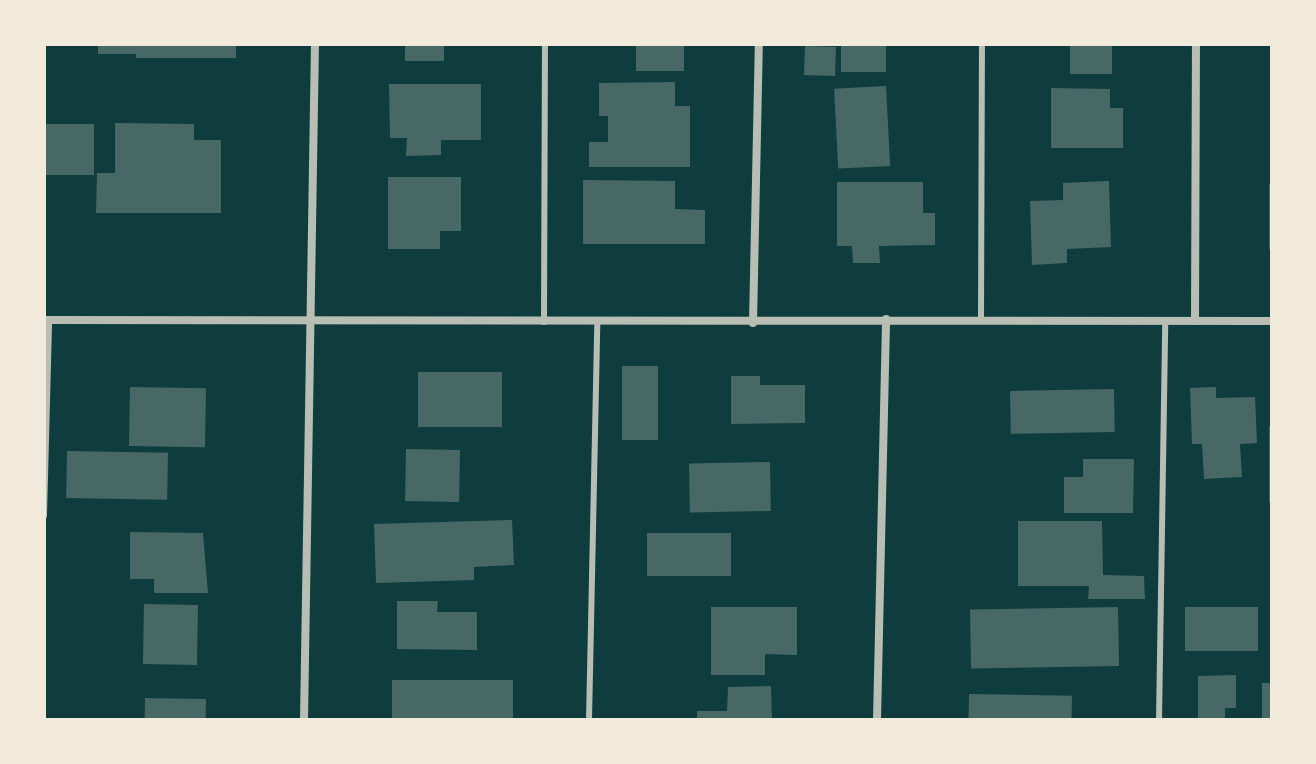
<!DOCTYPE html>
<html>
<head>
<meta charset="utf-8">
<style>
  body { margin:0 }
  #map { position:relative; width:1316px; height:764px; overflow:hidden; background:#0f3d3e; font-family:"Libre Baskerville",serif }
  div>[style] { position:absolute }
  .building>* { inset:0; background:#486865; transform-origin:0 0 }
  .service>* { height:6px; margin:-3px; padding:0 3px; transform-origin:3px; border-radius:3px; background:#b8beb3 }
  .minor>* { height:8px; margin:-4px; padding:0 4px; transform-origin:4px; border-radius:4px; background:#b8beb3 }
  span { translate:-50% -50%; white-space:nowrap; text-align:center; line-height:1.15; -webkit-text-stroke:6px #f1e9da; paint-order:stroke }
  .frame { position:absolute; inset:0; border:46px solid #f1e9da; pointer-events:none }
</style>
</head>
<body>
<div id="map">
  <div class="building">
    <div style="clip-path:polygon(98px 44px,236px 44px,236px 58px,136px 58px,136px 54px,98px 54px)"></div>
    <div style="left:405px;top:44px;width:39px;height:17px"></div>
    <div style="left:636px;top:44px;width:48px;height:27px"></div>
    <div style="left:841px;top:44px;width:45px;height:28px"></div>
    <div style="left:1070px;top:44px;width:42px;height:30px"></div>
    <div style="left:805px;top:46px;width:31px;height:29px;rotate:2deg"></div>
    <div style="clip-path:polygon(675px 82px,675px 106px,690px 106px,690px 167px,589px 167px,589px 142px,608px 142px,608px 116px,599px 116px,599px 83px)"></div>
    <div style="clip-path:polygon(389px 84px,481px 84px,481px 140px,441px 140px,441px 155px,406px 156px,407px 138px,390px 138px)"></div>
    <div style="left:886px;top:86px;width:80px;height:52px;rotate:87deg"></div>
    <div style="clip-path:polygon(1051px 88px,1110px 89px,1110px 108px,1123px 108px,1123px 148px,1051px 148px)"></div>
    <div style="clip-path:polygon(115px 123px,194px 124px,194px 140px,221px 140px,221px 213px,96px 213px,97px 173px,115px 173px)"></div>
    <div style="left:44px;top:124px;width:50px;height:51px"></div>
    <div style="clip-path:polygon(388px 177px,461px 177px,461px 231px,440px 231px,440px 249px,388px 249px)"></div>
    <div style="clip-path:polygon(583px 180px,675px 181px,675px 209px,705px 210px,705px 244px,583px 244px)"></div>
    <div style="clip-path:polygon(1109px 181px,1111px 247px,1067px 249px,1067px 263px,1032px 265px,1030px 201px,1063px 200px,1063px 183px)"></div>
    <div style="clip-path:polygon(837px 182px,923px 182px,923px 213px,935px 213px,935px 245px,879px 246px,880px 263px,853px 263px,852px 246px,837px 246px)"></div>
    <div style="left:1269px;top:184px;width:3px;height:65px"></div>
    <div style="left:658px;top:366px;width:74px;height:36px;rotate:90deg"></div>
    <div style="left:418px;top:372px;width:84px;height:55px"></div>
    <div style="clip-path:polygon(731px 376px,760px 376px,760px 385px,805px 385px,805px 423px,731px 424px)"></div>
    <div style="left:130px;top:387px;width:76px;height:59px;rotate:1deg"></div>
    <div style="clip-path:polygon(1216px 387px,1216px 398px,1255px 397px,1257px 443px,1240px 444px,1242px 477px,1204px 479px,1202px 444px,1192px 444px,1190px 388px)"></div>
    <div style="left:1114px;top:389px;width:43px;height:104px;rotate:89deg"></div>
    <div style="left:1269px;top:426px;width:3px;height:77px"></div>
    <div style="left:406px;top:449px;width:54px;height:52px;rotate:1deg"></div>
    <div style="left:67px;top:451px;width:101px;height:47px;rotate:1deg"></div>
    <div style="clip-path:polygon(1083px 459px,1134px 459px,1133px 513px,1064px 513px,1064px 477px,1083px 477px)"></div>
    <div style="left:770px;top:462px;width:49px;height:81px;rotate:89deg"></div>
    <div style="clip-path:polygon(512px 520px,514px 565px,474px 567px,474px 580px,376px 583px,374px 524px)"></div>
    <div style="clip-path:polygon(1018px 521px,1102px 521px,1103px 575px,1144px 576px,1145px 599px,1088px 599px,1089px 586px,1018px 586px)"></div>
    <div style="clip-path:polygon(130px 532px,203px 533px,208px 593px,154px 593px,154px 579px,130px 579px)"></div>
    <div style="left:647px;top:533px;width:84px;height:43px"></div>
    <div style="clip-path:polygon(397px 601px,438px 601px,437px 612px,477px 612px,477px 650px,397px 649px)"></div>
    <div style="left:144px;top:604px;width:54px;height:60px;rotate:1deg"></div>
    <div style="clip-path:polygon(711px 607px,797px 607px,797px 655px,765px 654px,765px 675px,711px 675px)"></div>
    <div style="left:1118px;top:607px;width:59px;height:148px;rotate:89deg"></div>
    <div style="left:1185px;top:607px;width:73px;height:44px"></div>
    <div style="clip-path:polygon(1236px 675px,1236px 708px,1225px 708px,1225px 720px,1198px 720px,1198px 676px)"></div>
    <div style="left:392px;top:680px;width:121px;height:40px"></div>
    <div style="left:1262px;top:683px;width:10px;height:37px"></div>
    <div style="clip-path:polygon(771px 686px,772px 720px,697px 720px,697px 711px,727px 711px,728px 687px)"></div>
    <div style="left:969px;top:694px;width:103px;height:26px;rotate:1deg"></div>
    <div style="left:145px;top:698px;width:61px;height:22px;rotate:1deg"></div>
  </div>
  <div class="service">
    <div style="left:981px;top:319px;width:275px;rotate:-89.8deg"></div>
    <div style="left:544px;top:322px;width:278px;rotate:-89.8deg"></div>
    <div style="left:44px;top:516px;width:196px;rotate:-88.5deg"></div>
    <div style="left:589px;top:720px;width:398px;rotate:-88.8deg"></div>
    <div style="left:1159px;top:720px;width:400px;rotate:-89.1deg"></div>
  </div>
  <div class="minor">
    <div style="left:44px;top:320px;width:1228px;rotate:0.05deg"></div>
    <div style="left:1195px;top:321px;width:277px;rotate:-89.8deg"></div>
    <div style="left:753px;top:323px;width:279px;rotate:-88.8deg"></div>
    <div style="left:304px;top:720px;width:676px;rotate:-89.07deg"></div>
    <div style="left:877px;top:720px;width:401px;rotate:-88.7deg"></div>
  </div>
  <div class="frame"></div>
</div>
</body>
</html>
